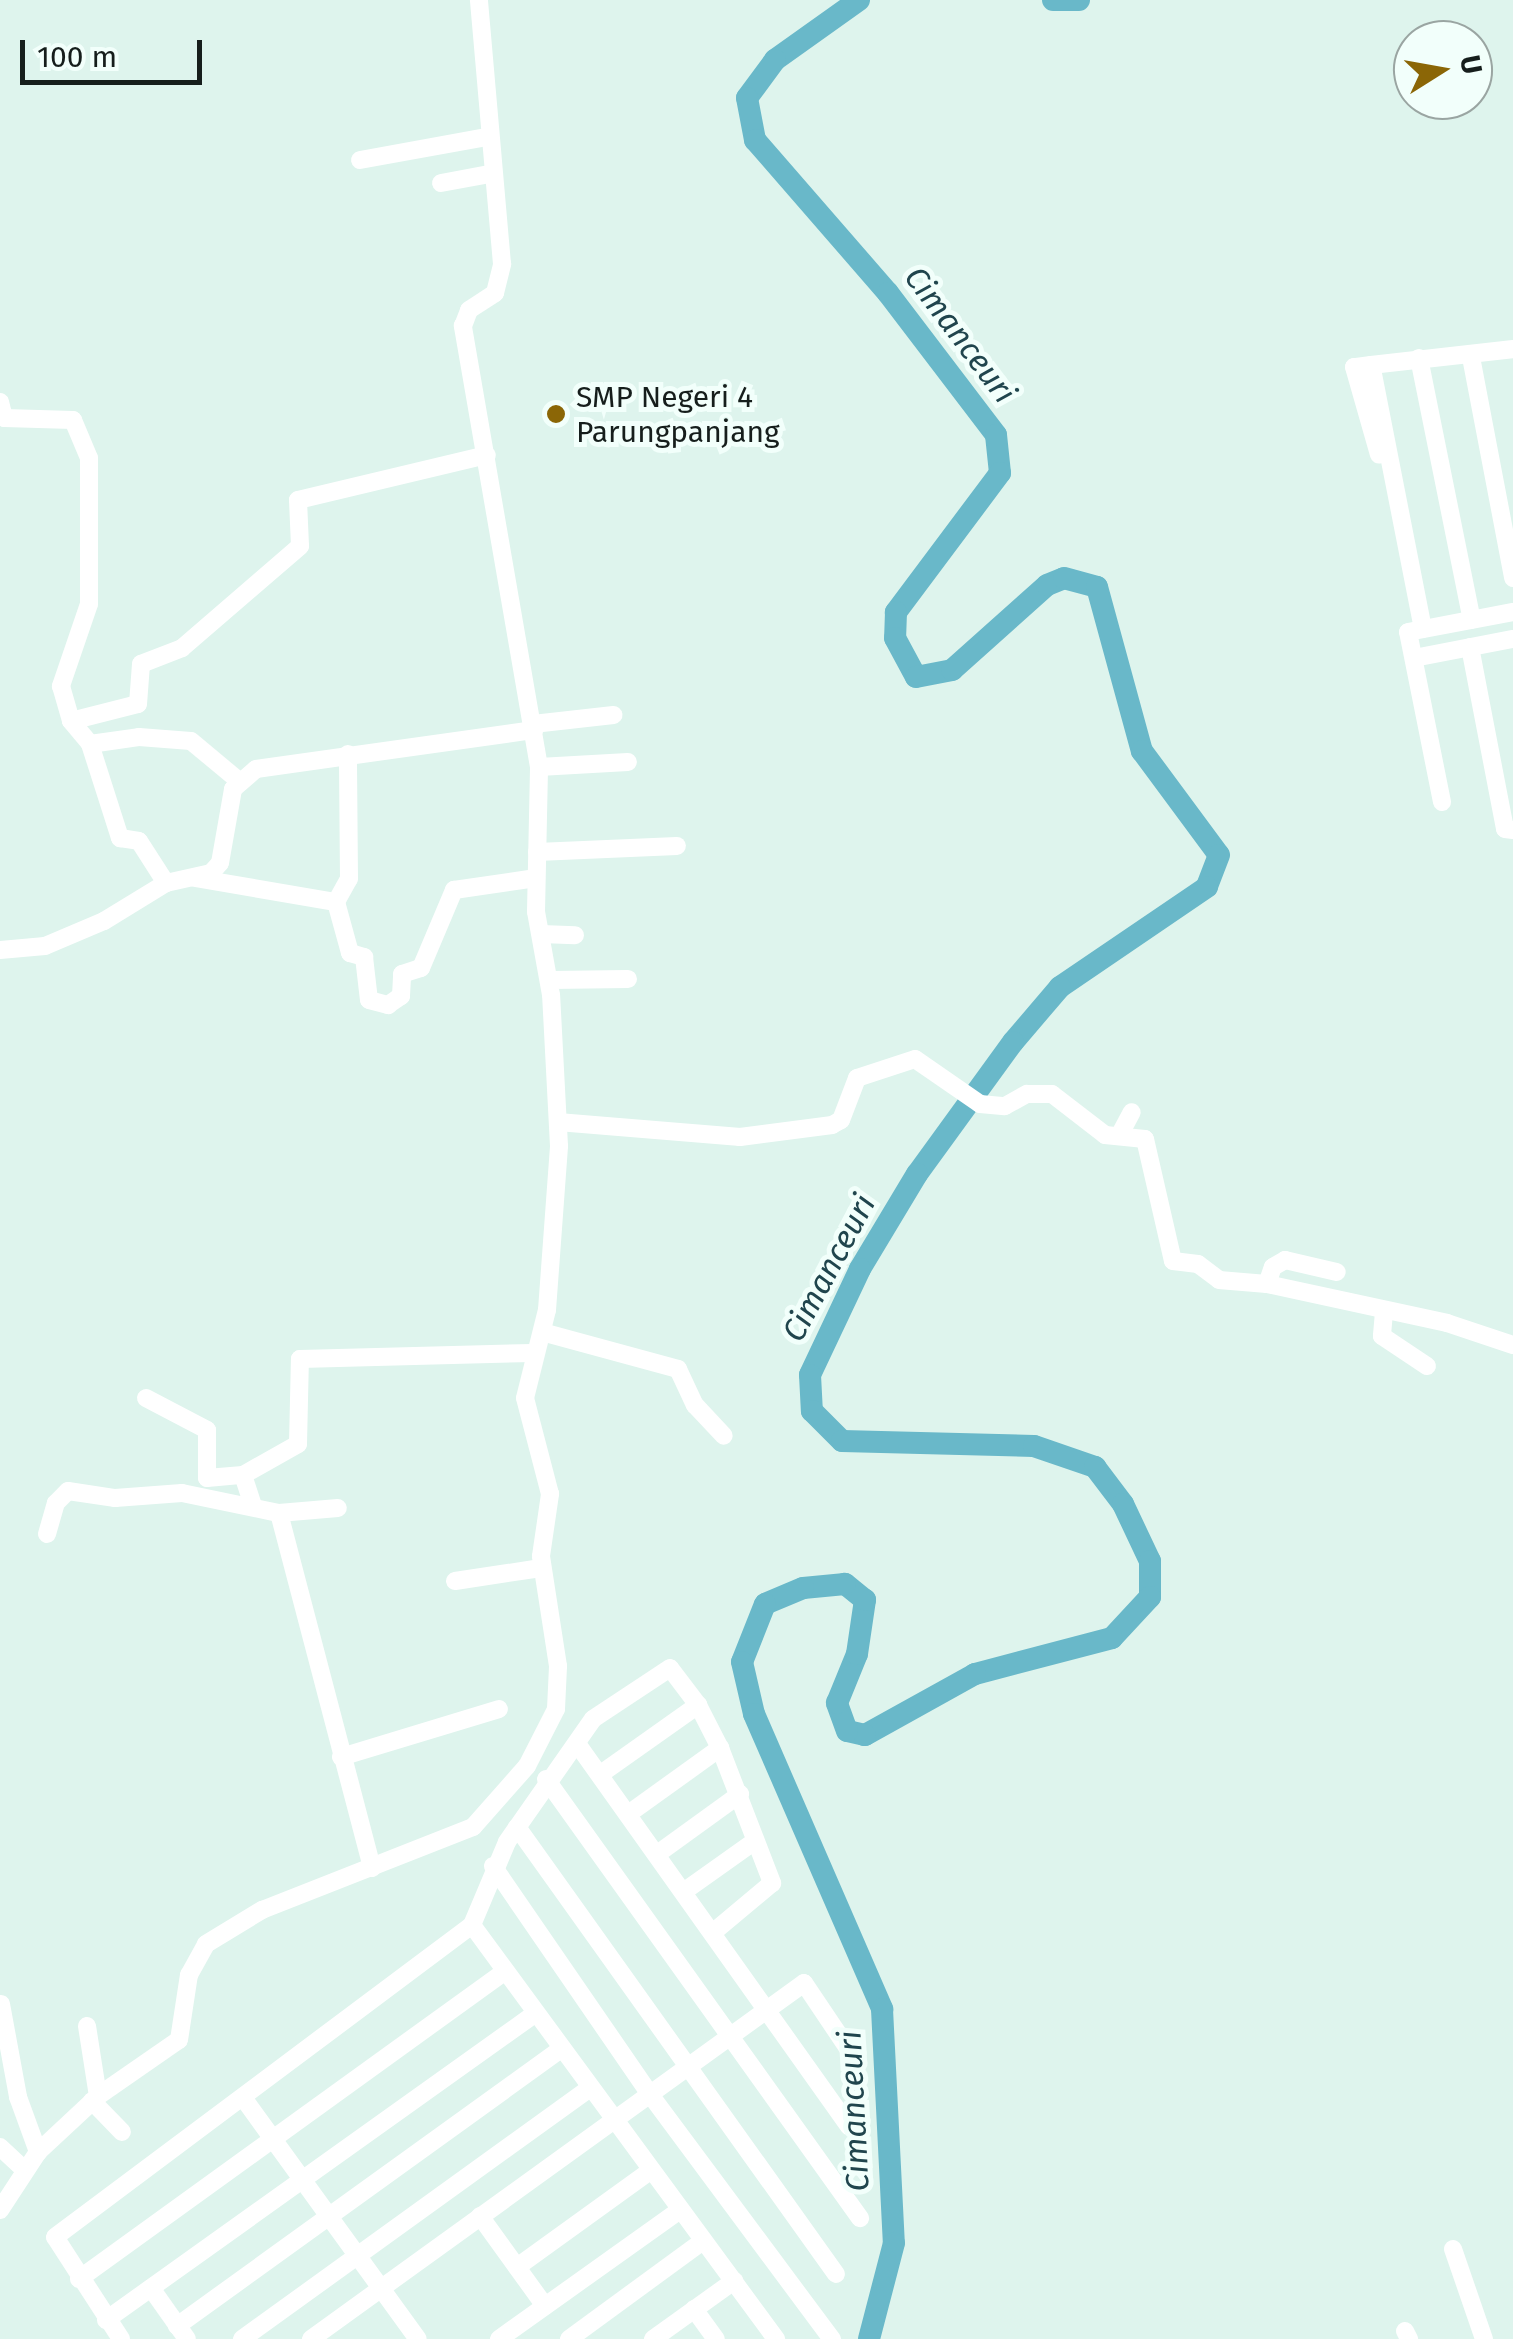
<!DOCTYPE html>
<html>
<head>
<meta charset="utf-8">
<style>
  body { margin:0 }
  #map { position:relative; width:1513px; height:2339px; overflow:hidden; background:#def4ed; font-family:"Fira Sans",sans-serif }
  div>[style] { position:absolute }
  .river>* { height:22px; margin:-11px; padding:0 11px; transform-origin:11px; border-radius:11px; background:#69b8c9 }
  .minor>* { height:18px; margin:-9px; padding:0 9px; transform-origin:9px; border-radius:9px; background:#fff }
  .dots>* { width:28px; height:28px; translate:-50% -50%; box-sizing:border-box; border:5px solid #f2fffb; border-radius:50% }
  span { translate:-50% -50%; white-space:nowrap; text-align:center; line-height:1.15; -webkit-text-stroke:10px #f2fffb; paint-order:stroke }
  .poi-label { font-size:30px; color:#161e1c }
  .left { translate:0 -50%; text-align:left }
  .water-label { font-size:32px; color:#20454d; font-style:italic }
  .north { position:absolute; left:1393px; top:20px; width:100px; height:100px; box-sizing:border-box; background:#f2fffb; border:2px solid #9aa5a2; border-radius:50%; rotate:79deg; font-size:28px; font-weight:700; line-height:40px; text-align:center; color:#161e1c }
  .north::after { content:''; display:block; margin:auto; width:35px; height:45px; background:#8b6606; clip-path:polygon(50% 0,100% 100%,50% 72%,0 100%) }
  .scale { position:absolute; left:20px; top:40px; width:182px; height:45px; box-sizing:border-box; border:5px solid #161e1c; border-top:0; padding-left:12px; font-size:30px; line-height:35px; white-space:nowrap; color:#161e1c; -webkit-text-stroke:8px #f2fffb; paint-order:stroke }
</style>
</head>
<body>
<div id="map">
  <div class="river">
    <div style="left:859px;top:0;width:103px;rotate:144.5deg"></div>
    <div style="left:775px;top:60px;width:47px;rotate:126.4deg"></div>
    <div style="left:747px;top:98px;width:43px;rotate:79.2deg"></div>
    <div style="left:755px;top:140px;width:203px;rotate:49deg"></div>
    <div style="left:888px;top:293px;width:178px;rotate:52.7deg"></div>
    <div style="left:996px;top:435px;width:38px;rotate:84deg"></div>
    <div style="left:1000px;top:473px;width:174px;rotate:126.8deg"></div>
    <div style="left:896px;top:612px;width:26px;rotate:92deg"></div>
    <div style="left:895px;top:638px;width:44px;rotate:61.7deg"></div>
    <div style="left:916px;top:677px;width:37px;rotate:-11deg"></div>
    <div style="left:952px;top:670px;width:127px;rotate:-41.8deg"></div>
    <div style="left:1047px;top:585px;width:18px;rotate:-22deg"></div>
    <div style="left:1064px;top:578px;width:34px;rotate:15deg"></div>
    <div style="left:1097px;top:587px;width:170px;rotate:74.7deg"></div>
    <div style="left:1142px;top:751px;width:129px;rotate:53.5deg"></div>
    <div style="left:1219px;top:855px;width:34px;rotate:111deg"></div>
    <div style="left:1207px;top:887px;width:178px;rotate:145.8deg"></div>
    <div style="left:1060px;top:987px;width:72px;rotate:130.5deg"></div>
    <div style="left:1013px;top:1042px;width:163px;rotate:126deg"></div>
    <div style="left:917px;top:1174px;width:111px;rotate:121deg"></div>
    <div style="left:860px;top:1269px;width:117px;rotate:115.3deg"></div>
    <div style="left:810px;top:1375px;width:36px;rotate:87deg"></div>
    <div style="left:812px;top:1411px;width:42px;rotate:45deg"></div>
    <div style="left:842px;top:1441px;width:192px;rotate:1.5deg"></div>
    <div style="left:1034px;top:1446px;width:65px;rotate:19deg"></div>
    <div style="left:1095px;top:1467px;width:46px;rotate:52.9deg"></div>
    <div style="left:1123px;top:1504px;width:63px;rotate:64.7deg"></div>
    <div style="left:1150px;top:1561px;width:36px;rotate:90deg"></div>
    <div style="left:1150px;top:1597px;width:56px;rotate:132.8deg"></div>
    <div style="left:1112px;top:1638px;width:142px;rotate:165.3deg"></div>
    <div style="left:975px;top:1674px;width:126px;rotate:151deg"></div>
    <div style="left:865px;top:1735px;width:18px;rotate:-167deg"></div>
    <div style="left:847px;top:1731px;width:30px;rotate:-110deg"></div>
    <div style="left:837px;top:1703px;width:53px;rotate:-67.8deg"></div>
    <div style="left:857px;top:1654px;width:55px;rotate:-81.6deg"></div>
    <div style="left:865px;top:1600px;width:26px;rotate:-141deg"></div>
    <div style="left:845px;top:1584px;width:42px;rotate:174.6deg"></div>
    <div style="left:803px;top:1588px;width:41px;rotate:157.2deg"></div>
    <div style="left:765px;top:1604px;width:62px;rotate:111.6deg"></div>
    <div style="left:742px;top:1662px;width:53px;rotate:77deg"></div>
    <div style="left:754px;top:1714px;width:322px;rotate:66.5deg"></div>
    <div style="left:882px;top:2009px;width:234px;rotate:87.1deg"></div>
    <div style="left:894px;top:2243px;width:99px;rotate:104.6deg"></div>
    <div style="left:1053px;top:0;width:26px"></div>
  </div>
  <div class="minor">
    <div style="left:360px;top:160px;width:128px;rotate:-10.3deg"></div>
    <div style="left:441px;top:183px;width:50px;rotate:-10.4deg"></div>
    <div style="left:1471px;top:357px;width:225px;rotate:79.2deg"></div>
    <div style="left:1419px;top:358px;width:267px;rotate:78.6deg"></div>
    <div style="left:1371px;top:365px;width:17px;rotate:173deg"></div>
    <div style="left:1354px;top:367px;width:91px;rotate:74.1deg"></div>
    <div style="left:0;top:402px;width:16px;rotate:76deg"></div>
    <div style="left:4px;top:418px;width:69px;rotate:1.7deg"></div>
    <div style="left:73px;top:420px;width:41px;rotate:67.2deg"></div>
    <div style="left:89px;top:458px;width:146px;rotate:90deg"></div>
    <div style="left:89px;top:604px;width:87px;rotate:108.9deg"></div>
    <div style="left:61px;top:686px;width:36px;rotate:74deg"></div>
    <div style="left:71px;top:721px;width:30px;rotate:50deg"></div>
    <div style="left:90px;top:744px;width:99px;rotate:72.3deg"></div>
    <div style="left:120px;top:838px;width:19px;rotate:9deg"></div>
    <div style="left:139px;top:841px;width:50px;rotate:57.3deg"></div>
    <div style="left:1423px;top:629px;width:269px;rotate:-101.1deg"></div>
    <div style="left:1371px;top:365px;width:143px;rotate:-6.4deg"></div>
    <div style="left:1470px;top:647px;width:185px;rotate:79.1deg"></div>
    <div style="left:1505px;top:829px;width:8px;rotate:7deg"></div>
    <div style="left:1414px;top:658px;width:101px;rotate:-10.9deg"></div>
    <div style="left:71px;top:721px;width:69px;rotate:-14.2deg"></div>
    <div style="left:138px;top:704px;width:40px;rotate:-85.7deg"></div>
    <div style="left:141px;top:664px;width:44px;rotate:-21.3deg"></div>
    <div style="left:182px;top:648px;width:156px;rotate:-40.8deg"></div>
    <div style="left:300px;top:546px;width:46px;rotate:-92.5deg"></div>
    <div style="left:298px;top:500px;width:194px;rotate:-13.4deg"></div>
    <div style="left:533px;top:724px;width:81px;rotate:-6.4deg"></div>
    <div style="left:90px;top:744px;width:49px;rotate:-8.1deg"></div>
    <div style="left:139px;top:737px;width:52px;rotate:4.4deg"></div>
    <div style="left:191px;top:741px;width:62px;rotate:39.8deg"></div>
    <div style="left:539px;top:767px;width:89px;rotate:-3.2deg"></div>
    <div style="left:1442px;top:802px;width:173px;rotate:-101.3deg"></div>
    <div style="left:1408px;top:632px;width:107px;rotate:-10.8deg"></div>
    <div style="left:537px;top:852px;width:140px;rotate:-2.5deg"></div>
    <div style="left:195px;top:878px;width:143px;rotate:9.7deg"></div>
    <div style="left:336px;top:902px;width:26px;rotate:-61deg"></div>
    <div style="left:349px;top:879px;width:125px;rotate:-90.5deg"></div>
    <div style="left:336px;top:902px;width:53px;rotate:74.6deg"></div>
    <div style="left:350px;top:953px;width:15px;rotate:16deg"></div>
    <div style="left:364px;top:957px;width:43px;rotate:83.4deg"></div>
    <div style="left:369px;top:1000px;width:20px;rotate:15deg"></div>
    <div style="left:388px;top:1005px;width:16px;rotate:-35deg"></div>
    <div style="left:401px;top:996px;width:22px;rotate:-87deg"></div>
    <div style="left:402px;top:974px;width:20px;rotate:-18deg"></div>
    <div style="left:421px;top:968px;width:85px;rotate:-67.1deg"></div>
    <div style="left:454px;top:890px;width:83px;rotate:-8.3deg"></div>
    <div style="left:541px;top:934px;width:34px;rotate:2deg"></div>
    <div style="left:0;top:950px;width:45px;rotate:-5.1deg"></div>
    <div style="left:45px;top:946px;width:64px;rotate:-23deg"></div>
    <div style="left:104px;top:921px;width:73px;rotate:-31.5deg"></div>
    <div style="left:166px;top:883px;width:46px;rotate:-12.5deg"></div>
    <div style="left:211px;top:873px;width:13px;rotate:-48deg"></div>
    <div style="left:220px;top:863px;width:75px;rotate:-80deg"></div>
    <div style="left:233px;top:789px;width:30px;rotate:-41deg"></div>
    <div style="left:256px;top:769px;width:281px;rotate:-8deg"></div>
    <div style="left:550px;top:980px;width:78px;rotate:-0.7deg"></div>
    <div style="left:558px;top:1122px;width:183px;rotate:4.7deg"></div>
    <div style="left:740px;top:1137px;width:93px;rotate:-7.4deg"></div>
    <div style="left:832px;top:1125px;width:10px;rotate:-29deg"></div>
    <div style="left:841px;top:1120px;width:45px;rotate:-69.1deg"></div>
    <div style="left:857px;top:1078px;width:61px;rotate:-18.1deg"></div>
    <div style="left:915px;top:1059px;width:79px;rotate:34.7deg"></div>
    <div style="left:980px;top:1104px;width:25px;rotate:5deg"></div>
    <div style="left:1005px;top:1106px;width:25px;rotate:-29deg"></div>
    <div style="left:1027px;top:1094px;width:25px"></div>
    <div style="left:1052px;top:1094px;width:67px;rotate:37.7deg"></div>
    <div style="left:1105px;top:1135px;width:40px;rotate:5.7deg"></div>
    <div style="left:1145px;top:1139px;width:125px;rotate:77.1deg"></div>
    <div style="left:1173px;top:1261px;width:25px;rotate:7deg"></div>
    <div style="left:1198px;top:1264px;width:26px;rotate:37deg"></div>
    <div style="left:1219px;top:1280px;width:48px;rotate:4.8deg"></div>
    <div style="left:1267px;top:1284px;width:184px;rotate:12.2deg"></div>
    <div style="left:1447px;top:1323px;width:70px;rotate:18.4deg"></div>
    <div style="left:1119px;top:1136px;width:27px;rotate:-62deg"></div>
    <div style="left:1267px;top:1284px;width:18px;rotate:-71deg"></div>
    <div style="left:1273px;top:1267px;width:14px;rotate:-30deg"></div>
    <div style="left:1285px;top:1260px;width:53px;rotate:13deg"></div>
    <div style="left:1384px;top:1312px;width:24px;rotate:95deg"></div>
    <div style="left:1382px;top:1336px;width:54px;rotate:33.7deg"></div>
    <div style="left:542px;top:1332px;width:141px;rotate:15.2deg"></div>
    <div style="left:678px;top:1369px;width:40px;rotate:65deg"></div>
    <div style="left:695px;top:1405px;width:42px;rotate:46.9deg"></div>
    <div style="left:146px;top:1398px;width:69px;rotate:27.7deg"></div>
    <div style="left:207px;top:1430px;width:48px;rotate:90deg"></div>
    <div style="left:207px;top:1478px;width:36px;rotate:-5deg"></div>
    <div style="left:243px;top:1475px;width:29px;rotate:72deg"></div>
    <div style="left:243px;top:1475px;width:63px;rotate:-29.4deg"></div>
    <div style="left:298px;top:1444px;width:85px;rotate:-88.7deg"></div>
    <div style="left:300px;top:1359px;width:233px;rotate:-1.5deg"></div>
    <div style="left:279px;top:1513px;width:59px;rotate:-4.8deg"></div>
    <div style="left:47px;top:1534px;width:32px;rotate:-74deg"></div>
    <div style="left:56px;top:1503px;width:17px;rotate:-45deg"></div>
    <div style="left:68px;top:1491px;width:48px;rotate:8.5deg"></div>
    <div style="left:115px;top:1498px;width:67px;rotate:-4.3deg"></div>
    <div style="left:182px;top:1493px;width:99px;rotate:11.7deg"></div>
    <div style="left:279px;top:1513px;width:367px;rotate:75.3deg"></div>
    <div style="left:455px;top:1581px;width:87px;rotate:-8.6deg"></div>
    <div style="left:698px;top:1705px;width:46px;rotate:-127.1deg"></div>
    <div style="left:670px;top:1668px;width:92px;rotate:146.5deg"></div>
    <div style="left:593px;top:1719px;width:150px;rotate:125deg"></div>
    <div style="left:507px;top:1842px;width:90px;rotate:112.9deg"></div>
    <div style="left:472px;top:1925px;width:514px;rotate:53.71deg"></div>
    <div style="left:578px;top:1745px;width:468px;rotate:54.6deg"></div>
    <div style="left:341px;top:1757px;width:165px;rotate:-16.9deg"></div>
    <div style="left:602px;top:1773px;width:118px;rotate:-35.3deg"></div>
    <div style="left:698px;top:1705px;width:48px;rotate:62.9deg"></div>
    <div style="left:546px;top:1779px;width:540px;rotate:54.43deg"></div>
    <div style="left:631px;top:1812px;width:110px;rotate:-35.7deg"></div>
    <div style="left:720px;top:1748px;width:145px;rotate:68.9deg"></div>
    <div style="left:772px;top:1883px;width:73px;rotate:140deg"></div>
    <div style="left:517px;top:1827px;width:549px;rotate:54.49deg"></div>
    <div style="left:660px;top:1852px;width:99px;rotate:-35.9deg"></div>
    <div style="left:493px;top:1866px;width:275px;rotate:55.5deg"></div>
    <div style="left:649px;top:2093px;width:307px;rotate:53.4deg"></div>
    <div style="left:686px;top:1890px;width:85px;rotate:-35.4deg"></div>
    <div style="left:1px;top:2004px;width:95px;rotate:79.6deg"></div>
    <div style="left:18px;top:2097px;width:59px;rotate:70deg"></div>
    <div style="left:87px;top:2026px;width:71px;rotate:81.1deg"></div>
    <div style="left:244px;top:2099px;width:296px;rotate:54.1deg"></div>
    <div style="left:92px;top:2101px;width:43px;rotate:45.9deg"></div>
    <div style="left:0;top:2147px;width:33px;rotate:43deg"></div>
    <div style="left:0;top:2210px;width:69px;rotate:-56.8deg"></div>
    <div style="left:38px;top:2152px;width:82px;rotate:-43deg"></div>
    <div style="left:98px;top:2096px;width:98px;rotate:-34.7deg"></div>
    <div style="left:179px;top:2040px;width:66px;rotate:-81.3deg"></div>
    <div style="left:189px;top:1975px;width:35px;rotate:-61deg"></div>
    <div style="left:206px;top:1944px;width:66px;rotate:-31.3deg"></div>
    <div style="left:262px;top:1910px;width:227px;rotate:-21.5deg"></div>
    <div style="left:473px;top:1827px;width:81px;rotate:-48.5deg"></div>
    <div style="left:527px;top:1766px;width:64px;rotate:-63deg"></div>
    <div style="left:556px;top:1709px;width:43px;rotate:-87.3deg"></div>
    <div style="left:558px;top:1666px;width:111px;rotate:-98.8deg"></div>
    <div style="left:541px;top:1556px;width:63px;rotate:-81.7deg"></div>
    <div style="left:550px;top:1494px;width:99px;rotate:-104.6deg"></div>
    <div style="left:525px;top:1398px;width:91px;rotate:-76deg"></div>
    <div style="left:547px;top:1310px;width:164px;rotate:-85.8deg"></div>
    <div style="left:559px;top:1146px;width:151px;rotate:-93deg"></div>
    <div style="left:551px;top:995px;width:84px;rotate:-100.2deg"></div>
    <div style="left:536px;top:912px;width:145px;rotate:-88.8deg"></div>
    <div style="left:539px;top:767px;width:448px;rotate:-99.8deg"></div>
    <div style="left:463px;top:326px;width:17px;rotate:-69deg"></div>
    <div style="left:469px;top:310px;width:31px;rotate:-33deg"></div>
    <div style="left:495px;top:293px;width:30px;rotate:-76deg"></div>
    <div style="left:502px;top:264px;width:265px;rotate:-95deg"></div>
    <div style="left:480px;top:2216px;width:111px;rotate:54.2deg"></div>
    <div style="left:1453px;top:2249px;width:95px;rotate:71deg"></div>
    <div style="left:517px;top:2267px;width:164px;rotate:-35.8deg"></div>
    <div style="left:79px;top:2279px;width:524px;rotate:-35.84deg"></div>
    <div style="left:151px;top:2288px;width:62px;rotate:54.8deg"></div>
    <div style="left:694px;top:2309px;width:37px;rotate:54deg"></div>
    <div style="left:106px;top:2320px;width:528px;rotate:-35.53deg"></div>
    <div style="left:177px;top:2326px;width:473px;rotate:-35.8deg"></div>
    <div style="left:1405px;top:2331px;width:9px;rotate:63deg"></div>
    <div style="left:121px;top:2339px;width:121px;rotate:-122.9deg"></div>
    <div style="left:55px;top:2237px;width:521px;rotate:-36.8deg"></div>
    <div style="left:242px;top:2339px;width:428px;rotate:-35.8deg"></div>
    <div style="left:311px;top:2339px;width:608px;rotate:-35.83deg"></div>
    <div style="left:804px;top:1983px;width:81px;rotate:56.1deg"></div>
    <div style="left:499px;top:2339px;width:222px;rotate:-35.5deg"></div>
    <div style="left:569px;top:2339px;width:166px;rotate:-36.2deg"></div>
    <div style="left:653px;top:2339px;width:100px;rotate:-35.6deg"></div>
  </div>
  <div class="dots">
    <div style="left:556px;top:414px;background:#8b6606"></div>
  </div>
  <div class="poi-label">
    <span class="left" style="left:576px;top:414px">SMP Negeri 4<br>Parungpanjang</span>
  </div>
  <div class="water-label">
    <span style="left:960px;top:335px;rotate:53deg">Cimanceuri</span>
    <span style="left:829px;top:1268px;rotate:-62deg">Cimanceuri</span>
    <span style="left:854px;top:2111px;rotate:-93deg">Cimanceuri</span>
  </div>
  <div class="north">U</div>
  <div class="scale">100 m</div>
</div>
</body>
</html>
